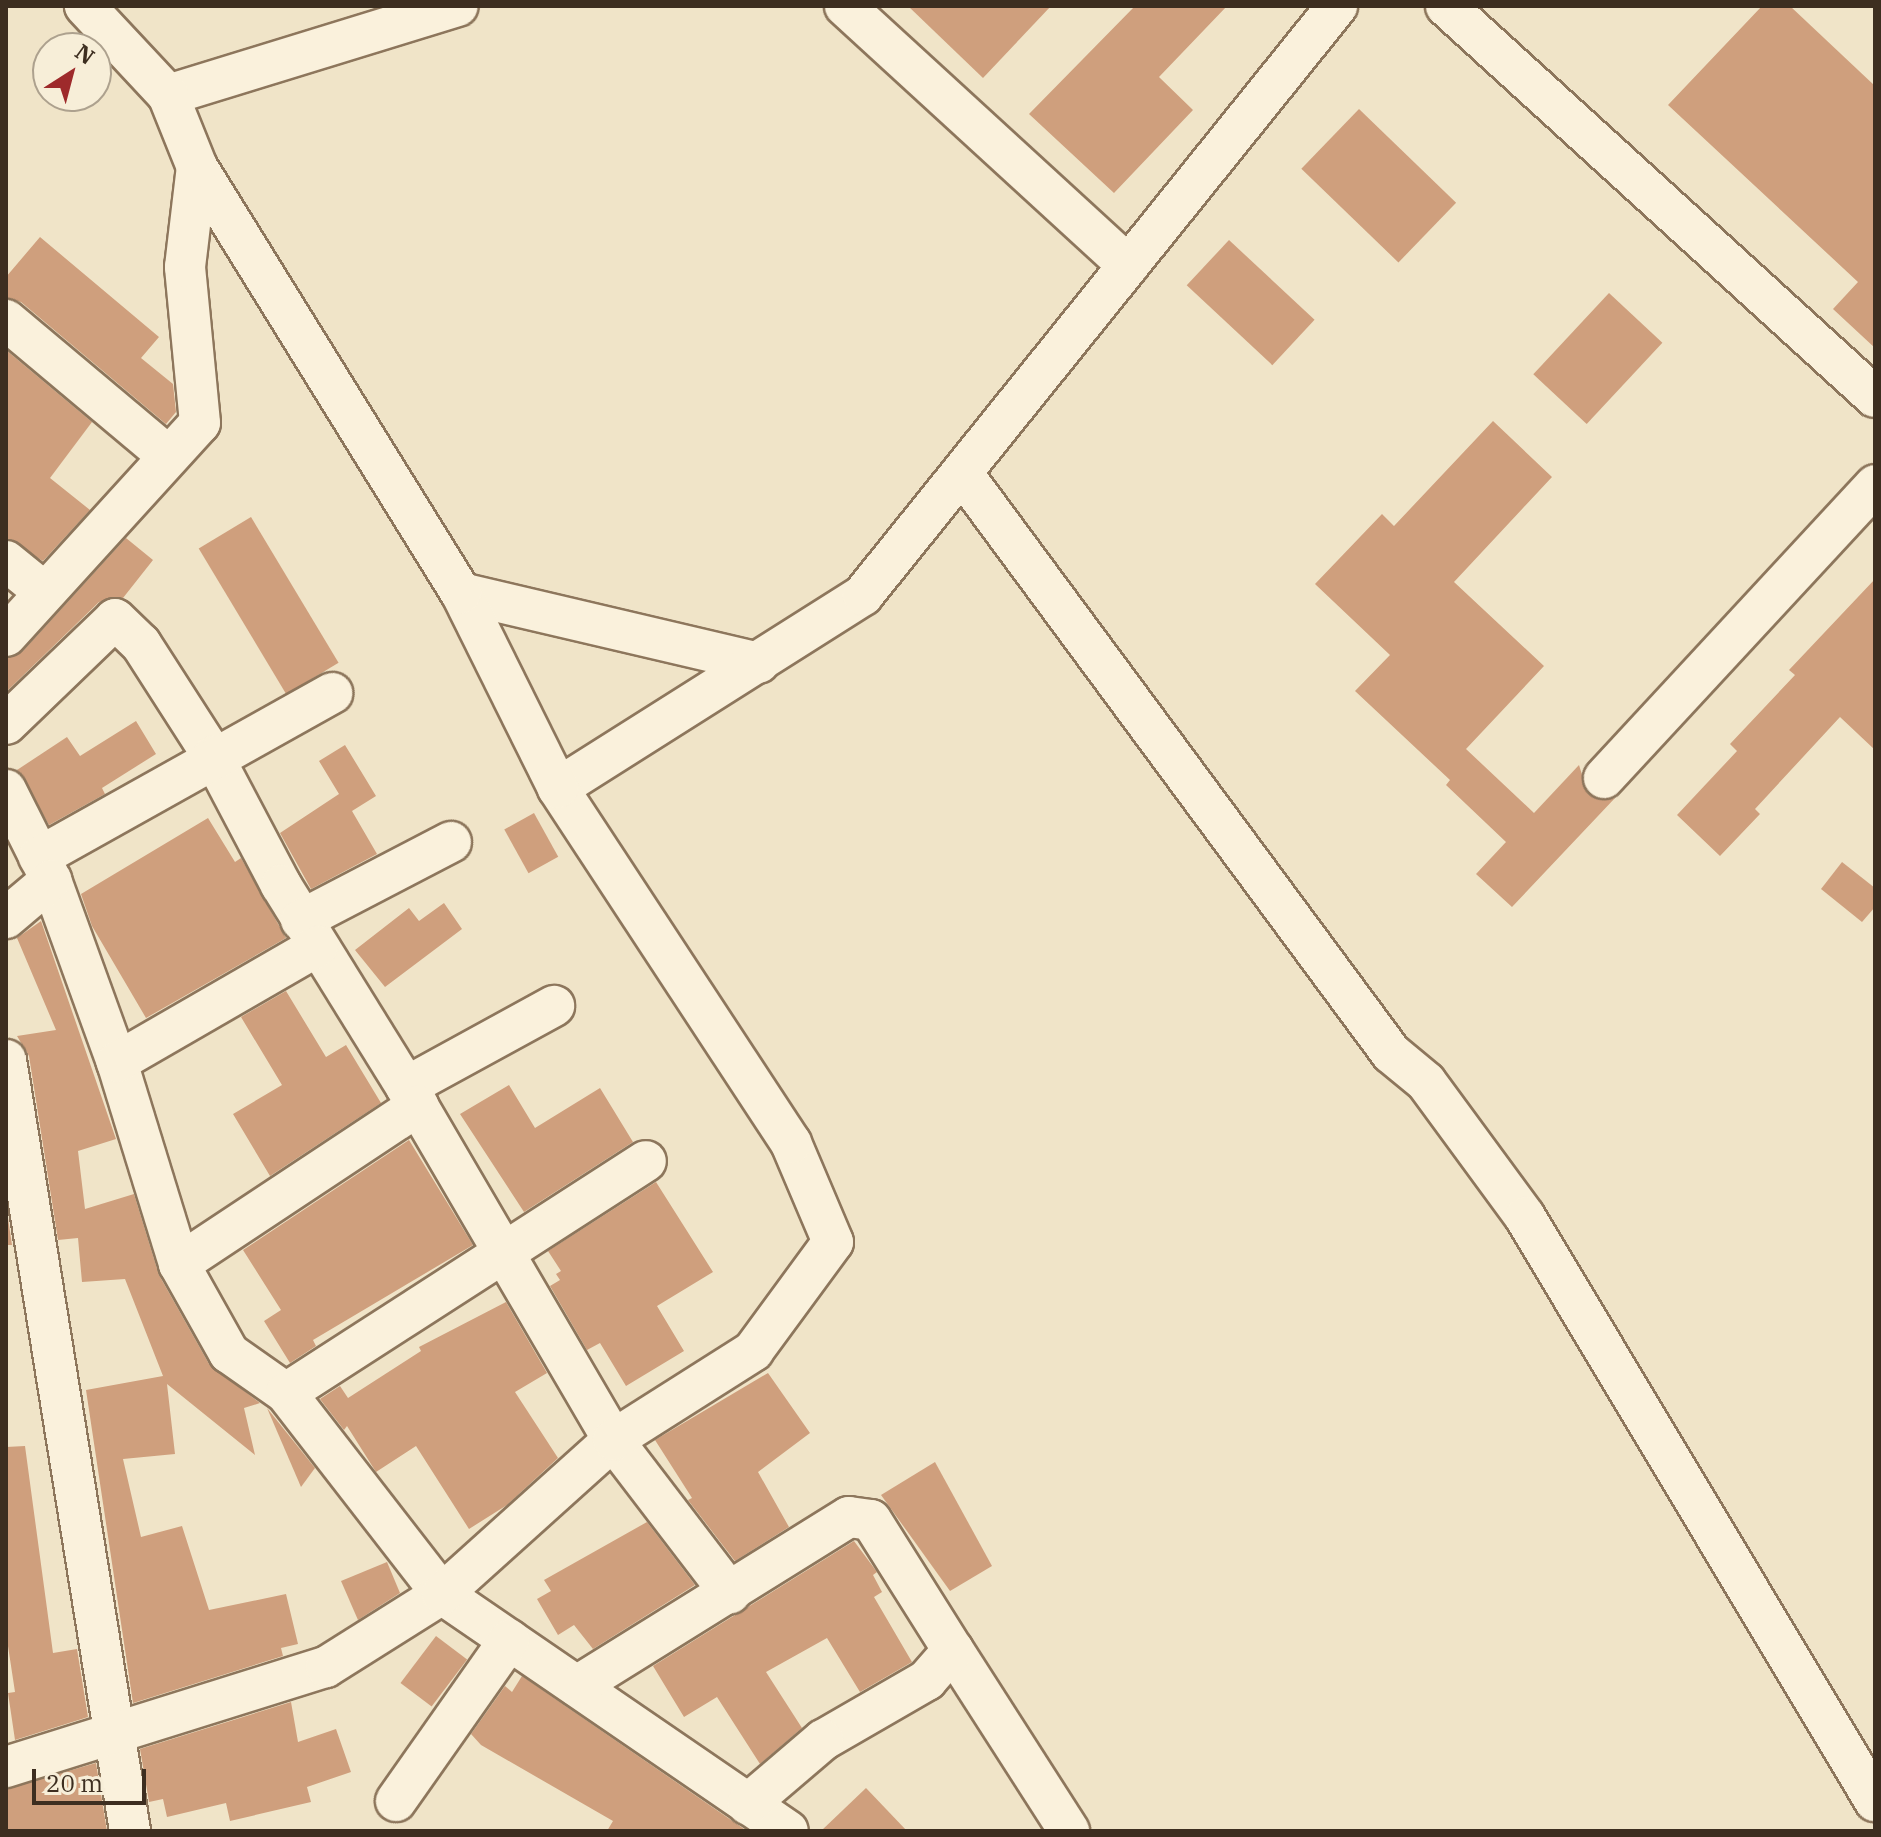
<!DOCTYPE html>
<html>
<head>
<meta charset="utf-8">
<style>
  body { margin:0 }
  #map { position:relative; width:1881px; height:1837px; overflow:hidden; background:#f0e4c8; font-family:"IBM Plex Serif",serif }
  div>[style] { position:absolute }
  .building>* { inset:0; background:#cf9f7d; transform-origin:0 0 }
  .roads { filter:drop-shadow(2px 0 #8d765c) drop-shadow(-2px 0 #8d765c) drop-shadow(0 2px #8d765c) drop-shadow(0 -2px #8d765c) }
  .minor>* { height:40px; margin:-20px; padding:0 20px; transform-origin:20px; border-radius:20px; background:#faf1dc }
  span { translate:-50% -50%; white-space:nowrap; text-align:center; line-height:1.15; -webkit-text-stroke:6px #f7eed8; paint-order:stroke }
  .frame { position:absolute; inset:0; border:8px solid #3d2e20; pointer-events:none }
  .north { position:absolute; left:32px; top:32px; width:80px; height:80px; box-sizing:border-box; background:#f7eed8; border:2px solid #ada18e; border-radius:50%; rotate:36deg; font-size:22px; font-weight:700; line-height:32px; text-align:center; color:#3d2e20 }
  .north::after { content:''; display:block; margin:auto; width:28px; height:36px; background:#9e2a2b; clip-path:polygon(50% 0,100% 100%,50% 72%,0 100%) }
  .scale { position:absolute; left:32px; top:1769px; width:114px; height:36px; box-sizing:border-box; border:4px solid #3d2e20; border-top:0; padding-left:10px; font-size:24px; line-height:28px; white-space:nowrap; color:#3d2e20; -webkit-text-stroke:6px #f7eed8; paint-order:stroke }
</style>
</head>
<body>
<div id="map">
  <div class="building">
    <div style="clip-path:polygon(908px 6px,1051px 6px,983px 78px)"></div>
    <div style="clip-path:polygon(1135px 6px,1227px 6px,1159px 77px,1193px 110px,1114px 193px,1029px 114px)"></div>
    <div style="clip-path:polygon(1762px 6px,1790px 6px,1875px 86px,1875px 348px,1833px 309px,1858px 282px,1668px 105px)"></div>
    <div style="left:1359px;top:109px;width:135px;height:83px;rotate:44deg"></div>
    <div style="clip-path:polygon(40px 237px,159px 337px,141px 358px,173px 384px,176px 412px,166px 424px,21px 302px,6px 298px,6px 277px)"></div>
    <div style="left:1229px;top:240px;width:117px;height:62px;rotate:43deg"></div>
    <div style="left:1609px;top:293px;width:73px;height:111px;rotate:43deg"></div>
    <div style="clip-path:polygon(6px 350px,92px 422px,50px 478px,90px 510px,43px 561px,6px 539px)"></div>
    <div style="clip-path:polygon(1493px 421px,1552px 477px,1454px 582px,1544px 666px,1466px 749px,1534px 813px,1579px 765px,1588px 794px,1600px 800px,1615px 798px,1512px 907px,1476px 874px,1506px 842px,1446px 785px,1450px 780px,1355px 691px,1390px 655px,1315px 584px,1382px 514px,1394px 526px)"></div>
    <div style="left:251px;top:517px;width:170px;height:61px;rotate:59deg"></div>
    <div style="clip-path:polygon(126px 538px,153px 560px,123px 598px,99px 602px,6px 692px,6px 658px,23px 651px)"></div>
    <div style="clip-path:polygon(1875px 579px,1875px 750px,1840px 717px,1755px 809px,1760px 814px,1720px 856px,1677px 815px,1737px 751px,1730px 744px,1795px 675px,1789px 670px)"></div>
    <div style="clip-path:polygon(136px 721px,156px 754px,102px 788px,105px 794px,49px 825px,17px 770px,67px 737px,80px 756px)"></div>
    <div style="clip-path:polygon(345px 745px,376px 796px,352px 811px,377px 854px,311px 889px,280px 833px,339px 794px,319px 761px)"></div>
    <div style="left:534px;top:813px;width:50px;height:34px;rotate:61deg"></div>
    <div style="clip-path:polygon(208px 818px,235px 862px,241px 858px,286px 938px,146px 1018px,92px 926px,81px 894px)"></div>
    <div style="clip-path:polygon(1842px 862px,1875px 888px,1875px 907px,1862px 922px,1821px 889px)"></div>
    <div style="clip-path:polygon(444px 903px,462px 929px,385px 987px,355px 950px,409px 908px,419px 921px)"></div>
    <div style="clip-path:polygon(41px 921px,116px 1139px,78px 1151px,85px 1209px,134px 1194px,159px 1275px,209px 1364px,260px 1403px,244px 1408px,255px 1455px,167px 1384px,175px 1454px,123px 1459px,141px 1537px,182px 1526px,209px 1610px,286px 1594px,298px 1644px,281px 1648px,283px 1656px,133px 1703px,86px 1390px,163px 1376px,125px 1279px,82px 1282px,78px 1238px,58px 1240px,29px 1056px,17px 1036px,56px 1030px,17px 938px)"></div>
    <div style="clip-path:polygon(286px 991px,326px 1057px,346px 1045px,381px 1103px,270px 1176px,233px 1114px,282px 1085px,241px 1017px)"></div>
    <div style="clip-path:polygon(509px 1085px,535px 1128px,600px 1088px,633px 1142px,524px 1212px,460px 1114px)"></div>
    <div style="clip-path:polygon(409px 1140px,473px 1245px,313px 1340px,316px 1346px,290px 1363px,264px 1321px,281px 1310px,243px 1250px)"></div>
    <div style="clip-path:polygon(656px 1182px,713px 1272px,657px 1306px,684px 1351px,626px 1386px,600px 1343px,587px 1350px,550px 1286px,560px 1280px,556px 1274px,561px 1271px,548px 1251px)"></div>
    <div style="clip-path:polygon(6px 1205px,12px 1245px,6px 1245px)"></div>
    <div style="clip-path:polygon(506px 1302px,547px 1373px,515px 1392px,558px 1458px,507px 1505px,469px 1529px,416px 1446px,376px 1472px,347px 1426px,344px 1430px,320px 1399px,340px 1386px,348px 1398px,421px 1351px,419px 1347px)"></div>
    <div style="clip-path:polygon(768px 1373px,810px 1433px,758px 1472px,789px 1527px,735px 1561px,688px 1500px,692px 1498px,655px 1440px)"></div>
    <div style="clip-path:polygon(267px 1408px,315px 1468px,301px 1487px)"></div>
    <div style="clip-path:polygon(25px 1446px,53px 1653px,77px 1649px,88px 1717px,15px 1740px,8px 1693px,15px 1692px,6px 1633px,6px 1447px)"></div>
    <div style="clip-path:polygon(935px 1462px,992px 1566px,950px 1591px,881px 1495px)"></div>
    <div style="clip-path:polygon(647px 1522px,695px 1585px,593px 1649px,574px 1625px,558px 1635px,537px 1599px,551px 1591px,544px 1580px)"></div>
    <div style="clip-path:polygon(854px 1541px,877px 1572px,873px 1575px,882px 1592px,874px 1597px,912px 1662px,860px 1692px,827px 1638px,766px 1672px,802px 1728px,760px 1764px,717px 1697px,684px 1717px,653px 1666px)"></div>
    <div style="clip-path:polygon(387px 1562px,400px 1593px,358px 1620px,341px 1581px)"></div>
    <div style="left:436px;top:1636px;width:39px;height:59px;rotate:37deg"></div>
    <div style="clip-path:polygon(522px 1676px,747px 1831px,607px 1831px,613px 1821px,481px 1745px,471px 1734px,505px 1686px,512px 1692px)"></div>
    <div style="clip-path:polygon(291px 1702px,298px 1742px,336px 1729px,351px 1772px,307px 1787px,311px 1802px,230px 1821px,226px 1803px,167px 1817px,163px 1799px,149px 1802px,140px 1749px)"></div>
    <div style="clip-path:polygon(96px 1763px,107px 1831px,6px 1831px,6px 1789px)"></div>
    <div style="clip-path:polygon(866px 1788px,907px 1831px,821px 1831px)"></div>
  </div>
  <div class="roads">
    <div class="minor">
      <div style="left:845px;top:6px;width:384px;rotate:42.5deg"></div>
      <div style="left:1446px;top:6px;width:580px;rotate:42.35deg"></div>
      <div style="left:168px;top:95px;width:303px;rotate:-17.1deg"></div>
      <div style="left:6px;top:320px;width:212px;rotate:40deg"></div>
      <div style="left:962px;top:473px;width:721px;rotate:53.51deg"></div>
      <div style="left:1391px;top:1053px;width:45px;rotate:39.6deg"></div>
      <div style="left:1426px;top:1082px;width:167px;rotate:53.7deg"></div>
      <div style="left:1525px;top:1217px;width:681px;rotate:59.07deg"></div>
      <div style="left:6px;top:561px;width:48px;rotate:39deg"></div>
      <div style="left:461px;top:593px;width:306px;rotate:13.2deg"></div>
      <div style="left:6px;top:636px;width:288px;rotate:-47.7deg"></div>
      <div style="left:200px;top:423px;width:157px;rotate:-95.5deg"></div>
      <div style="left:185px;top:267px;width:101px;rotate:-83.2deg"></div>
      <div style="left:6px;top:724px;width:151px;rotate:-43.9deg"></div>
      <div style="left:115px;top:619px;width:36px;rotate:44deg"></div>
      <div style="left:141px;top:644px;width:133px;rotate:57.3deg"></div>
      <div style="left:213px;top:756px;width:146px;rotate:62.2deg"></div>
      <div style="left:281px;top:885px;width:260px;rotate:58.2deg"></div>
      <div style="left:418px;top:1106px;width:387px;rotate:59.7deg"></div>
      <div style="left:613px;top:1440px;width:193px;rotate:52.6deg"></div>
      <div style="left:1604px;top:778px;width:399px;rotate:-47.2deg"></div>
      <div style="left:558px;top:788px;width:361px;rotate:-32.3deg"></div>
      <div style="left:863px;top:595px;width:756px;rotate:-51.17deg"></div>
      <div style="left:6px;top:790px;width:101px;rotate:63.4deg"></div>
      <div style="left:51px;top:880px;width:194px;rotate:70.1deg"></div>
      <div style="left:117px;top:1062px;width:211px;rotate:72.9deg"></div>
      <div style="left:179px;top:1264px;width:102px;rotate:60.7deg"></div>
      <div style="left:229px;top:1353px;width:70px;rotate:35.1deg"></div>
      <div style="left:286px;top:1393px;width:254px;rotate:52.2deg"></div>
      <div style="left:442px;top:1594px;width:419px;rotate:34.4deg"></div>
      <div style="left:39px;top:857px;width:336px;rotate:-29.2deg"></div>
      <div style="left:6px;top:918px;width:59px;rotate:-40.2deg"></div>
      <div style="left:301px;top:920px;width:169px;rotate:-27.5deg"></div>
      <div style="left:6px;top:1060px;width:781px;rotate:80.86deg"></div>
      <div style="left:117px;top:1062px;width:232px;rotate:-30deg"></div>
      <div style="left:406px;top:1087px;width:169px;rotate:-28.7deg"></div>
      <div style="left:179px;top:1264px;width:287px;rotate:-33.5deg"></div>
      <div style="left:286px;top:1393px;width:428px;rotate:-32.8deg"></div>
      <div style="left:953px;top:1650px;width:215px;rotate:57.3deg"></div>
      <div style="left:577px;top:1686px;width:320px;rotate:-31.9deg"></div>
      <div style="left:849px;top:1517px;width:22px;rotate:8deg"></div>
      <div style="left:871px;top:1520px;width:154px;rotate:57.8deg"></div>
      <div style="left:953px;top:1650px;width:40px;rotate:131deg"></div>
      <div style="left:927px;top:1680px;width:120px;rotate:150deg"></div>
      <div style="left:823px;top:1740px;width:99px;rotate:139.5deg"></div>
      <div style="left:6px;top:1767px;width:335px;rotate:-17.4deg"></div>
      <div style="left:326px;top:1667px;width:137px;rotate:-32.2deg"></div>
      <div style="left:442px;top:1594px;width:230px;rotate:-42deg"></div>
      <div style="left:613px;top:1440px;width:166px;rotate:-32.4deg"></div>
      <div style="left:753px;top:1351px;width:135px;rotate:-53.7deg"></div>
      <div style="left:833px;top:1242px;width:108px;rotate:-113deg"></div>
      <div style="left:791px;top:1143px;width:425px;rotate:-123.3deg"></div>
      <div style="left:558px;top:788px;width:218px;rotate:-116.4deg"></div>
      <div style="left:461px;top:593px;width:501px;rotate:-121.79deg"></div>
      <div style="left:197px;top:167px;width:78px;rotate:-111.9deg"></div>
      <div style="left:168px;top:95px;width:122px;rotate:-133deg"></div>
      <div style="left:396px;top:1801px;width:197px;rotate:-54.9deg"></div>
    </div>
  </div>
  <div class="frame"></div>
  <div class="north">N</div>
  <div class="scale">20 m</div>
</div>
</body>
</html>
